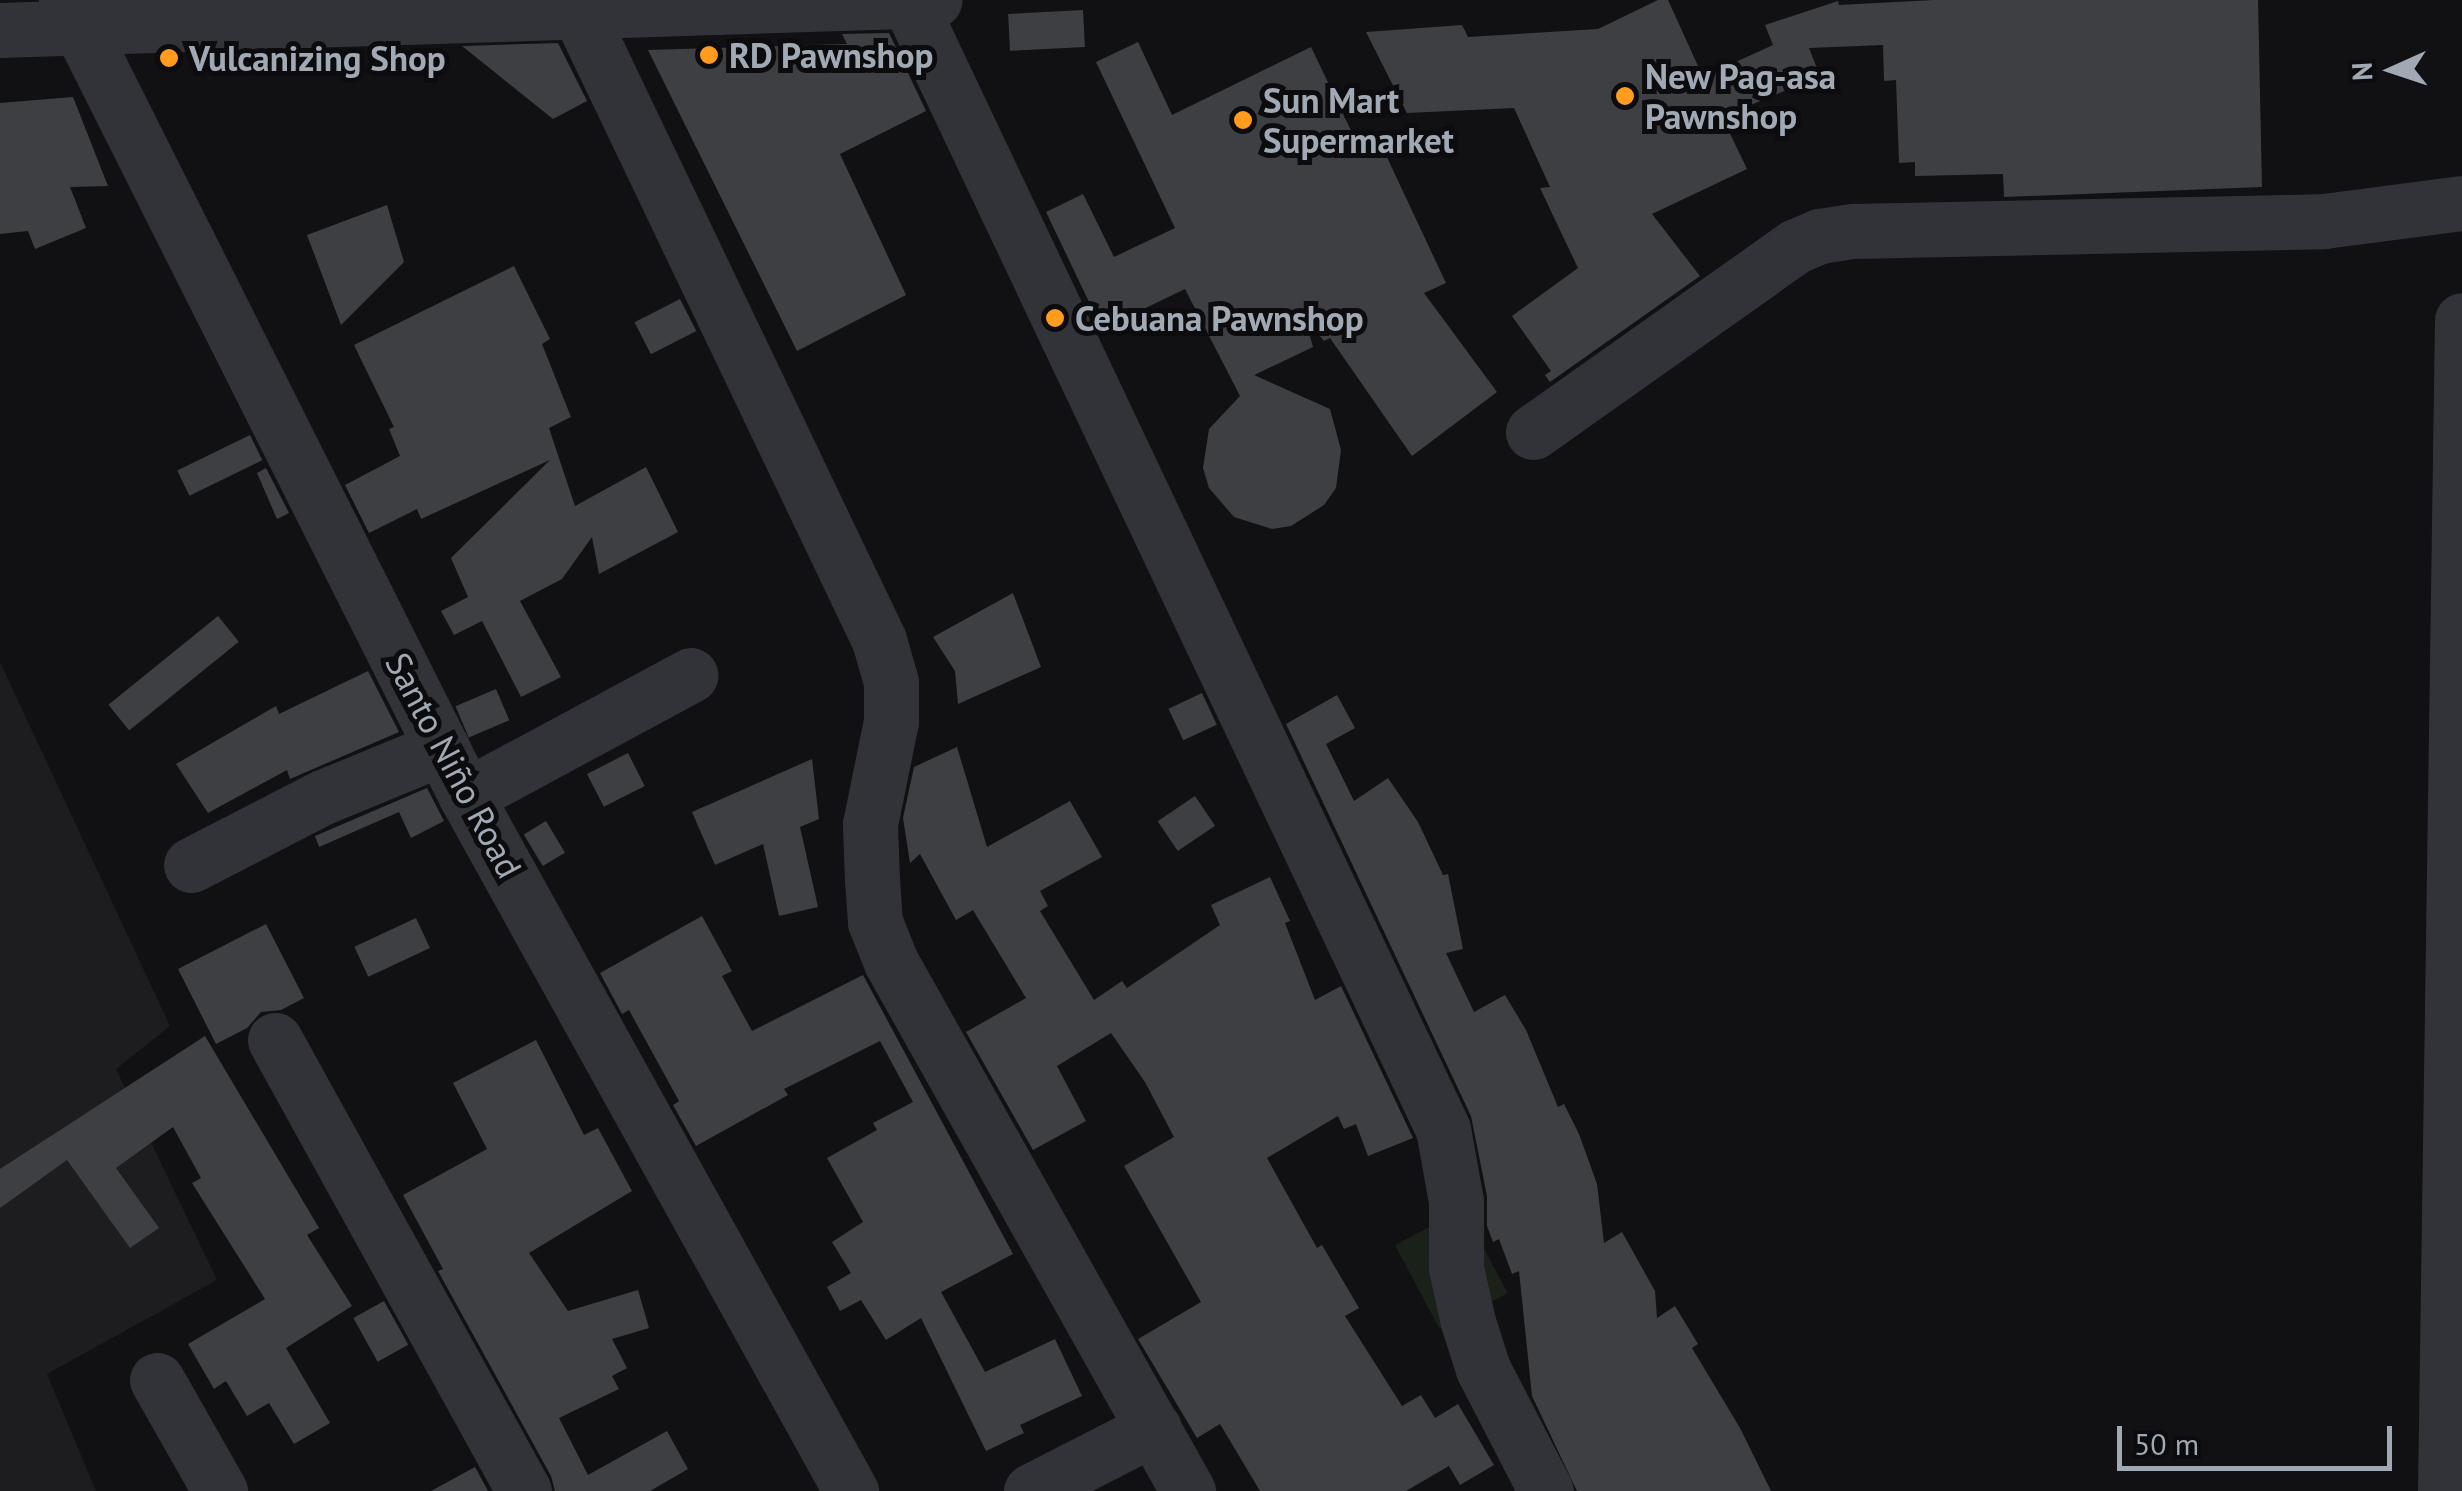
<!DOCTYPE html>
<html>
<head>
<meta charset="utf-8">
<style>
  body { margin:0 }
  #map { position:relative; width:2462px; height:1491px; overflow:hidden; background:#111113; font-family:"PT Sans",sans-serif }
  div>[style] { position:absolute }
  .built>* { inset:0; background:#1d1d20 }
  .green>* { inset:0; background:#192119; transform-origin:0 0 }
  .building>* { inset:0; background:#3d3f43; transform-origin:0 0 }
  .minor>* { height:55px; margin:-27.5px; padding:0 27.5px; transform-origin:27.5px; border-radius:27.5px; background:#323338 }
  .dots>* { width:28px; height:28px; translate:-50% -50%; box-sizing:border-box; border:5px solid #0c0c0e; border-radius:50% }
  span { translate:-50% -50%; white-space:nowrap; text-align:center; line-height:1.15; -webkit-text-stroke:10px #0c0c0e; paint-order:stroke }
  .poi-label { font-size:35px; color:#a1a9b5; font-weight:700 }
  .left { translate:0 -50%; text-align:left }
  .street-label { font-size:35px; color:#a1a9b5 }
  .north { position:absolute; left:2342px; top:20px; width:100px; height:100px; -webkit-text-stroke:8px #0c0c0e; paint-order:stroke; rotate:267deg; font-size:28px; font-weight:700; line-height:40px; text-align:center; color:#a1a9b5 }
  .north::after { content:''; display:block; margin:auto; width:35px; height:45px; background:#a1a9b5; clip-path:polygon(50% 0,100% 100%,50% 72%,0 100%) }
  .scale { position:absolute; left:2117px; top:1426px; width:275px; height:45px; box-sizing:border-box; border:5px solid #a1a9b5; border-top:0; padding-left:12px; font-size:30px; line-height:35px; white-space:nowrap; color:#a1a9b5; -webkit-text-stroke:8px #0c0c0e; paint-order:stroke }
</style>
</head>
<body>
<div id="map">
  <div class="built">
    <div style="clip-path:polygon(0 662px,170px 1026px,116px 1069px,217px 1280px,47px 1374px,96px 1491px,0 1491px)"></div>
  </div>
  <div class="green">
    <div style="left:1463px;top:1209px;width:95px;height:77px;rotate:62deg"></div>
  </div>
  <div class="building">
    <div style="clip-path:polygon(1658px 0,1668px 0,1703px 77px,1773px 45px,1765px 25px,1838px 1px,1839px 5px,1934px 0,2258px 0,2262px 187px,2004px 197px,2003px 174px,1915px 176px,1915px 162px,1899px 163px,1896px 80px,1884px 81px,1883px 45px,1809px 48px,1820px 76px,1722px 117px,1747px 169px,1652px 214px,1700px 276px,1550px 382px,1545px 375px,1551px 371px,1512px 316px,1578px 268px,1540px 188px,1550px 187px,1514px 108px,1407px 113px,1366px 32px,1462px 25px,1468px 37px,1598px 29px)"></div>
    <div style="left:1083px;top:10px;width:37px;height:75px;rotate:87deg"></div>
    <div style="clip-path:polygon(889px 33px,926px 111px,840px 154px,906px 295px,797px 351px,648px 50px,847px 44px,842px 34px)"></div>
    <div style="clip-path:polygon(1138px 42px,1172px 115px,1311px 47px,1358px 145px,1377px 136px,1446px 283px,1424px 293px,1497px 392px,1412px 456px,1330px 338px,1324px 341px,1304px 316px,1313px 347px,1254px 375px,1330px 409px,1341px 450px,1336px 488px,1324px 505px,1291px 526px,1272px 529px,1234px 517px,1209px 488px,1203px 468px,1209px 429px,1240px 396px,1185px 289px,1102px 329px,1046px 212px,1083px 194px,1114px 257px,1175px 228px,1096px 62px)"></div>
    <div style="clip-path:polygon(558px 43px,587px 101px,553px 119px,462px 46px)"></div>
    <div style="clip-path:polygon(73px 97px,108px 186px,70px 187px,86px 228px,35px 249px,28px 231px,0 234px,0 103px)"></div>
    <div style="clip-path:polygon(387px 205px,404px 262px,341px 325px,307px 235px)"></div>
    <div style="clip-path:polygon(514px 266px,550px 339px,542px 344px,571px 417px,549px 428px,575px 506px,646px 467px,678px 532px,599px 574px,592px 537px,562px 579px,520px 601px,561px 677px,521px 697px,482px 621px,454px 635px,441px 611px,468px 597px,451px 558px,550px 460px,421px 519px,417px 509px,369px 533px,345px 485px,400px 456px,389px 429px,394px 427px,354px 345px)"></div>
    <div style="left:680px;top:299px;width:36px;height:51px;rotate:63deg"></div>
    <div style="left:250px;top:435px;width:28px;height:81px;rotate:64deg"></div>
    <div style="clip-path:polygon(266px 468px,289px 513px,277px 519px,257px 473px)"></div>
    <div style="clip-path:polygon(1013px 593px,1041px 667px,958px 704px,955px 671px,933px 637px)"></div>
    <div style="left:218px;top:616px;width:33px;height:141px;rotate:51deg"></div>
    <div style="clip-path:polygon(368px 671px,399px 732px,290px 779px,287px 770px,208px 813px,176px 764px,276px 706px,279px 714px)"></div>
    <div style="left:496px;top:689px;width:34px;height:44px;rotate:67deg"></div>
    <div style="left:1202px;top:693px;width:35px;height:37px;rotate:65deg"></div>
    <div style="clip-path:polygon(1337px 695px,1355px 728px,1326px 744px,1354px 801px,1388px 778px,1418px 822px,1443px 875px,1448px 874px,1463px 949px,1446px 953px,1474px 1012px,1505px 995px,1526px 1030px,1558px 1107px,1564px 1104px,1579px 1134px,1597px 1184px,1604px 1243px,1622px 1232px,1655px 1291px,1657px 1318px,1675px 1306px,1698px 1344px,1692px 1348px,1740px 1428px,1771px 1491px,1577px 1491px,1532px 1396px,1519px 1271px,1512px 1274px,1499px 1239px,1493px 1242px,1487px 1226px,1487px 1196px,1471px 1116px,1286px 724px)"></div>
    <div style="clip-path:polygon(957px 747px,987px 847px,1070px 801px,1102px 857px,1040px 891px,1048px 906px,1040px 911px,1094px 1000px,1122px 981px,1127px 988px,1220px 925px,1211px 905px,1270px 877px,1290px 921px,1285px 923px,1315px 1000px,1341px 986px,1413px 1138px,1368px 1156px,1356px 1124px,1344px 1129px,1338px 1116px,1267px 1158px,1317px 1248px,1322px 1245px,1359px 1308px,1345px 1316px,1402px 1406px,1421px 1395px,1435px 1418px,1458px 1404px,1494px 1465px,1460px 1485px,1449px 1466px,1406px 1491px,1260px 1491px,1220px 1424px,1197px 1438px,1138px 1339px,1201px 1302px,1124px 1166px,1174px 1137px,1145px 1082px,1111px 1033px,1057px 1066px,1086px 1121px,1033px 1150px,966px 1032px,1026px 998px,973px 910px,956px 920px,920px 854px,910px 863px,903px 818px,914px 767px)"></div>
    <div style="left:628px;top:753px;width:37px;height:46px;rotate:63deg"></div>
    <div style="clip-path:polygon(812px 759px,819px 819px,800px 827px,818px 907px,779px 916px,763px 844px,715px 865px,692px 812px)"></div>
    <div style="clip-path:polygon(427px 788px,444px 821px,411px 838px,399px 812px,319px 847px,315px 836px)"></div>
    <div style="left:1195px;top:796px;width:36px;height:45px;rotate:56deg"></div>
    <div style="left:546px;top:821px;width:37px;height:26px;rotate:59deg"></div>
    <div style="clip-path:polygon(702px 916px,732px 971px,722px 976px,752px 1031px,863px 975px,1013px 1254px,941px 1292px,985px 1372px,1055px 1339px,1082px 1396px,1020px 1425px,1024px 1433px,986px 1451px,921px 1318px,886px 1340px,861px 1300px,840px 1311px,827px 1287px,851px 1273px,832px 1242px,863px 1222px,827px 1158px,877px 1130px,873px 1123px,913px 1102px,880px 1041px,784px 1089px,788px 1095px,696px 1146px,673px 1105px,679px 1101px,629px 1010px,622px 1014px,600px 973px)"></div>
    <div style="left:416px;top:918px;width:33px;height:68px;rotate:65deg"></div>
    <div style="clip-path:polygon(266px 924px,304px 998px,281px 1010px,261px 1012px,247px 1028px,216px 1044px,178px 969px)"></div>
    <div style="clip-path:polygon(205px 1036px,319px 1228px,307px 1235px,352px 1306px,286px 1348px,330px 1423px,294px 1444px,269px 1403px,247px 1416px,226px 1381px,214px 1389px,188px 1344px,265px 1299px,192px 1183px,201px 1178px,173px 1127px,116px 1168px,159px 1228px,130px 1248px,67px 1160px,0 1208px,0 1169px)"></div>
    <div style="clip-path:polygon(536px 1040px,584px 1135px,598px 1128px,632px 1191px,529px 1253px,568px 1311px,638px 1290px,649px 1328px,612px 1339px,627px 1368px,612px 1376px,619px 1389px,559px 1418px,588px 1475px,667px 1431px,688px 1469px,650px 1491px,555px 1491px,551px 1476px,438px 1271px,443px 1269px,403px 1195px,487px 1149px,453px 1083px)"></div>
    <div style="left:384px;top:1301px;width:50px;height:35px;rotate:61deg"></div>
    <div style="clip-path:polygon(475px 1467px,488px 1491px,431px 1491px)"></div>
  </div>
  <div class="minor">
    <div style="left:66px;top:0;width:891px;rotate:63.32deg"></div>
    <div style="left:466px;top:796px;width:795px;rotate:61.02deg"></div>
    <div style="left:573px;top:0;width:709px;rotate:64.45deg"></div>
    <div style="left:879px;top:640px;width:44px;rotate:74.1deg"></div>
    <div style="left:891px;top:682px;width:39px;rotate:90deg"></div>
    <div style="left:891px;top:721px;width:105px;rotate:101.5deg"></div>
    <div style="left:870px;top:824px;width:56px;rotate:88deg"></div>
    <div style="left:872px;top:880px;width:42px;rotate:85.9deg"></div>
    <div style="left:875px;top:922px;width:43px;rotate:68.2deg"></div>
    <div style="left:891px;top:962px;width:607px;rotate:60.69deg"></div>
    <div style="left:908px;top:0;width:1249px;rotate:64.65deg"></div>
    <div style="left:1443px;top:1129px;width:73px;rotate:79.8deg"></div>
    <div style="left:1456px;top:1201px;width:67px;rotate:90deg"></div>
    <div style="left:1456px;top:1268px;width:55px;rotate:77.5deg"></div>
    <div style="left:1468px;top:1322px;width:49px;rotate:72.3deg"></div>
    <div style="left:1483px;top:1369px;width:137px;rotate:62.7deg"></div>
    <div style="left:0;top:30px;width:935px;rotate:-1.84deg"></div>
    <div style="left:1533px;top:432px;width:322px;rotate:-35.3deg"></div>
    <div style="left:1796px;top:246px;width:26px;rotate:-23deg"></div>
    <div style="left:1820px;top:236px;width:33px;rotate:-9deg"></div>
    <div style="left:1853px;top:231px;width:471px;rotate:-1.2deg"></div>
    <div style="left:2324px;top:221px;width:139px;rotate:-7.4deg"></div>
    <div style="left:466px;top:796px;width:255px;rotate:-28.3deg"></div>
    <div style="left:191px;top:865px;width:148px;rotate:-27.3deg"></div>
    <div style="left:323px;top:797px;width:129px;rotate:-22.4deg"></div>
    <div style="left:275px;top:1040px;width:515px;rotate:61.1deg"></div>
    <div style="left:157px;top:1380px;width:128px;rotate:60.4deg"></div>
    <div style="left:1031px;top:1491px;width:138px;rotate:-27.1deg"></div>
    <div style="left:2445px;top:1491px;width:1171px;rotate:-89.17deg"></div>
  </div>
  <div class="dots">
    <div style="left:709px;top:55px;background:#ff9c1d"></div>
    <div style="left:169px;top:58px;background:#ff9c1d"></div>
    <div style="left:1625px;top:96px;background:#ff9c1d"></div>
    <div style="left:1243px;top:120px;background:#ff9c1d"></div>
    <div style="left:1055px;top:318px;background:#ff9c1d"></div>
  </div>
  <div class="poi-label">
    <span class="left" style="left:729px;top:55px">RD Pawnshop</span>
    <span class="left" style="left:189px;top:58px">Vulcanizing Shop</span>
    <span class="left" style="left:1645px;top:96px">New Pag-asa<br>Pawnshop</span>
    <span class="left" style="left:1263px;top:120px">Sun Mart<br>Supermarket</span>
    <span class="left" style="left:1075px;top:318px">Cebuana Pawnshop</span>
  </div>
  <div class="street-label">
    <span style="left:454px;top:765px;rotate:62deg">Santo Niño Road</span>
  </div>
  <div class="north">N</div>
  <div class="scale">50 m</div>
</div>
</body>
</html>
